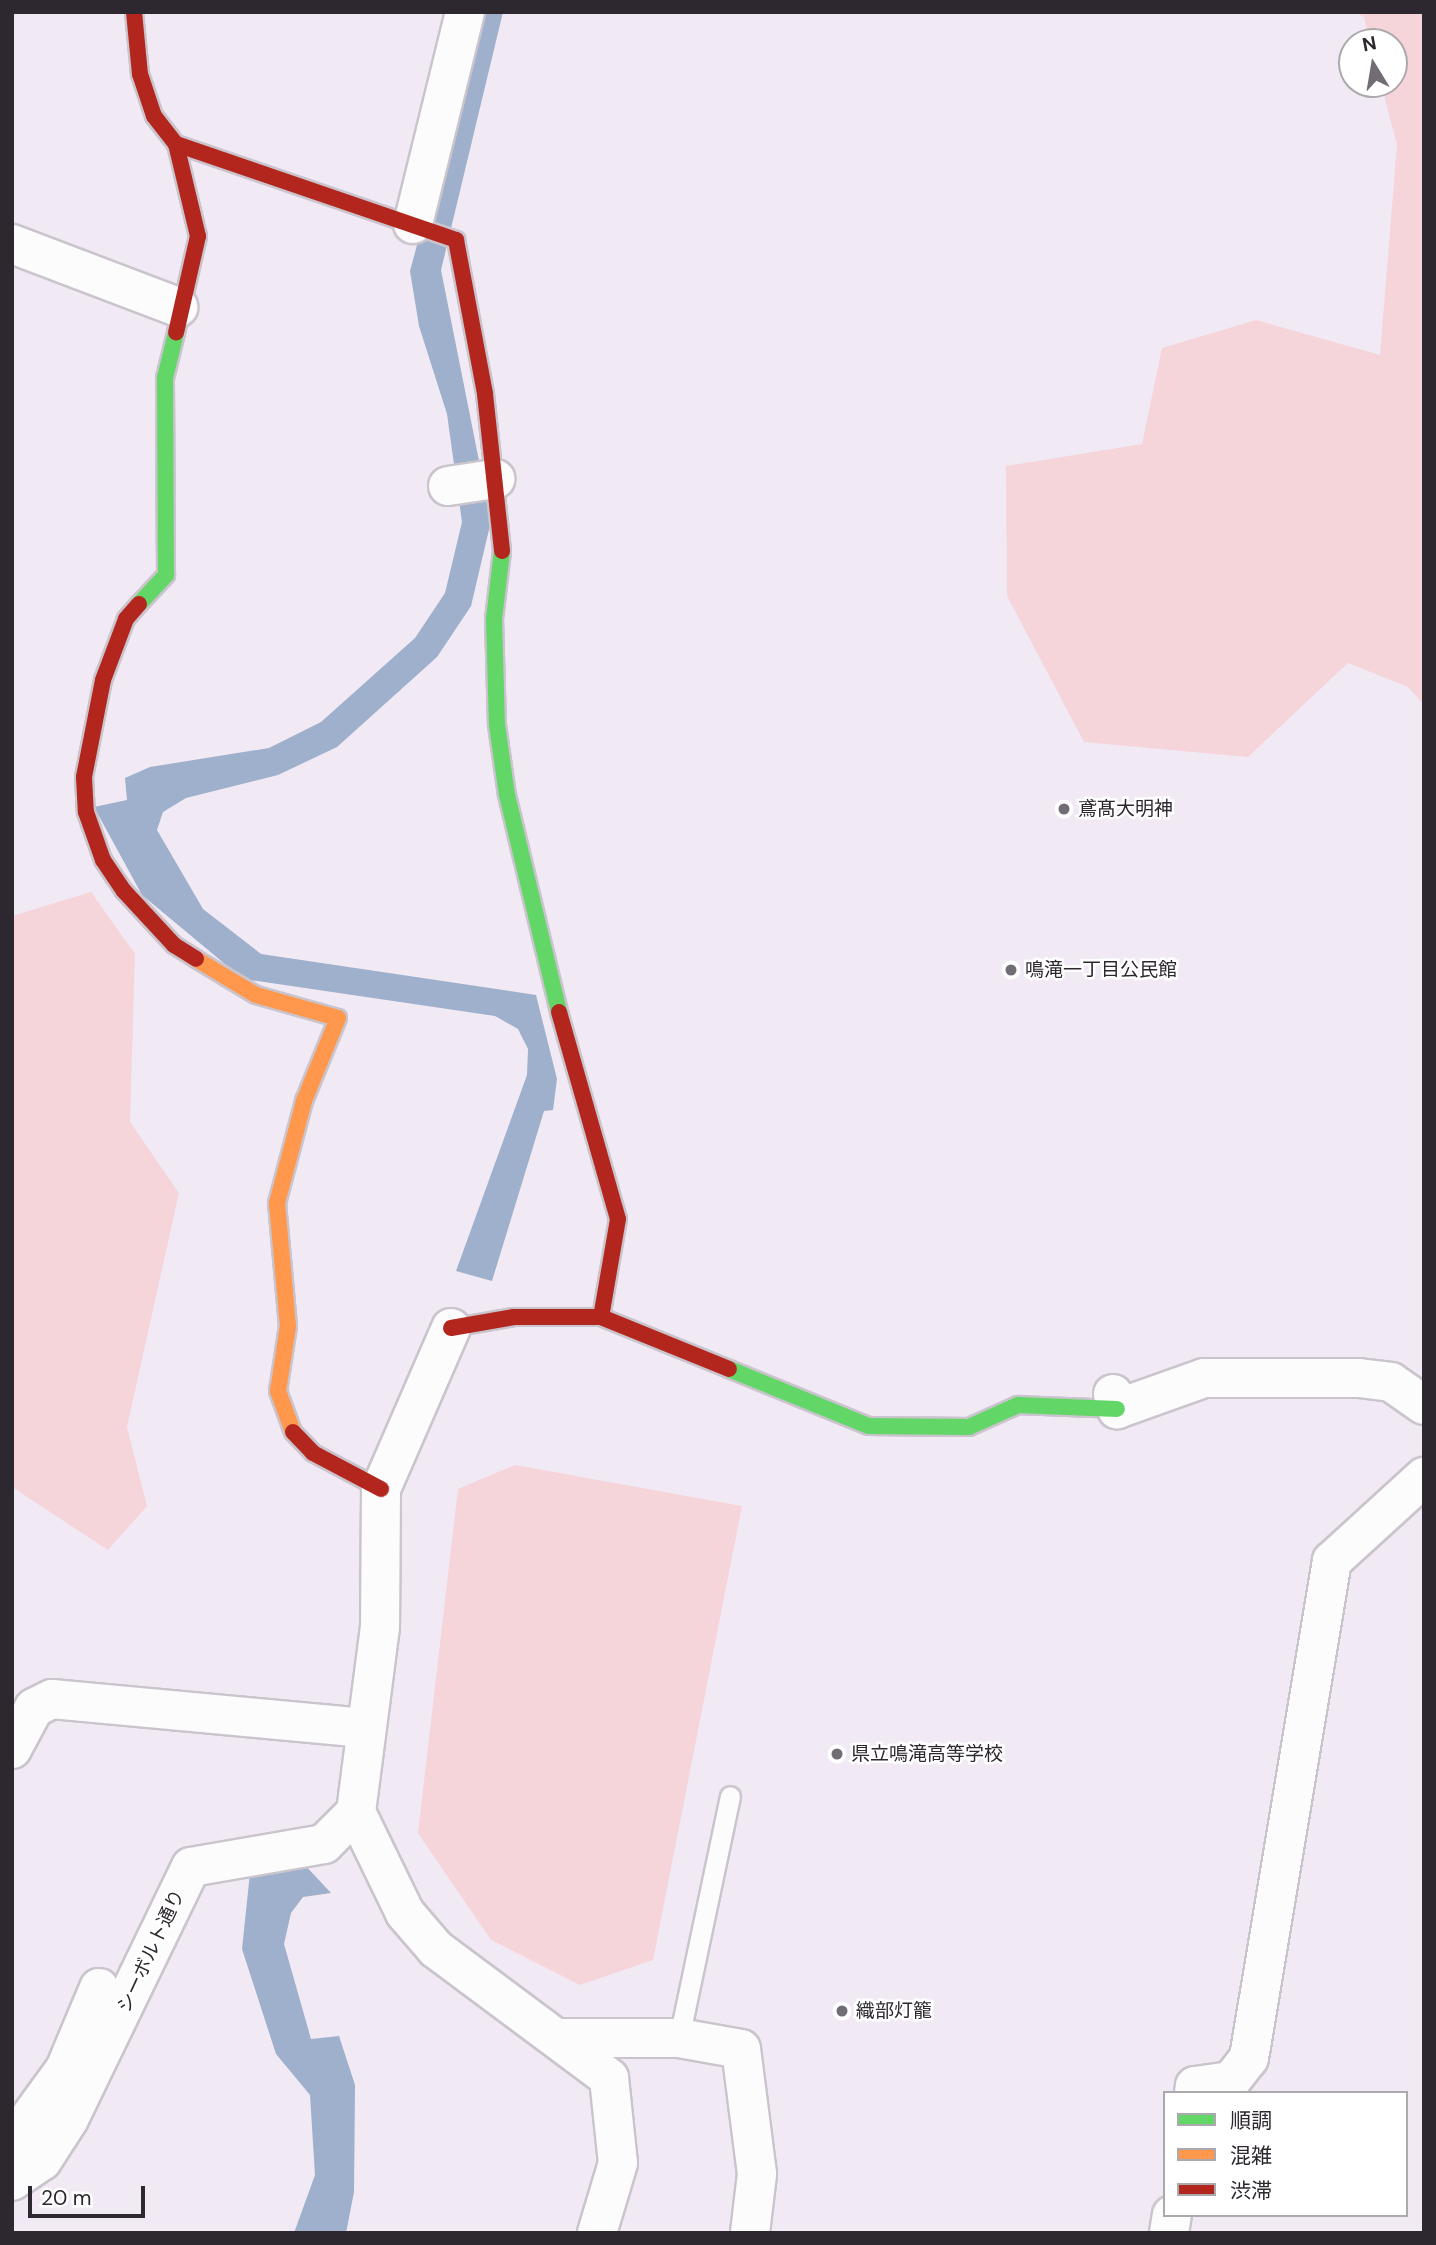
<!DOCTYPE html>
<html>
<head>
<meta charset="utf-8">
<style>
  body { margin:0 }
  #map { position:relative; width:1436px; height:2245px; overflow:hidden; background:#f1e9f4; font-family:"DM Sans","Noto Sans JP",sans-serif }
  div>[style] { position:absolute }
  .green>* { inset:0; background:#f5d5da }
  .water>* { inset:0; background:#9eb0cc }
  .roads { filter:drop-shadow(2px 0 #cac4cd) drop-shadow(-2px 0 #cac4cd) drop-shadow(0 2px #cac4cd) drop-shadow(0 -2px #cac4cd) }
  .lane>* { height:19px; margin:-9.5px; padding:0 9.5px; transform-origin:9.5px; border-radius:9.5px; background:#fdfcfd }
  .street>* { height:38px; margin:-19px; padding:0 19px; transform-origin:19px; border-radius:19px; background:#fdfcfd }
  .fast>* { height:16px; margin:-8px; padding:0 8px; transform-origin:8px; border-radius:8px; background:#63d668 }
  .slow>* { height:16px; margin:-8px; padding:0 8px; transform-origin:8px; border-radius:8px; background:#ff974d }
  .jam>* { height:16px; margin:-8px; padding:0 8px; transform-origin:8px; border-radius:8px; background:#b3261e }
  .dots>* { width:19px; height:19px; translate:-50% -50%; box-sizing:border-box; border:4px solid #fff; border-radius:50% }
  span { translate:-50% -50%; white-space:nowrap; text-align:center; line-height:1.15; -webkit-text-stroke:5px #fff; paint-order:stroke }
  .poi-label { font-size:19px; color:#2d282f }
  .left { translate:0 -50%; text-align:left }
  .street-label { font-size:19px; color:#2d282f }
  .frame { position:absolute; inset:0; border:14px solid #2d282f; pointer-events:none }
  .legend { position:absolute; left:1163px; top:2091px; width:245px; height:126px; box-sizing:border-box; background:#fff; border:2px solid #aba9ac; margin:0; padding:9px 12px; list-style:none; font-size:21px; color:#2d282f }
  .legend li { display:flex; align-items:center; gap:14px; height:35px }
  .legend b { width:35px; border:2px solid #aba9ac }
  .north { position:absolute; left:1338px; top:28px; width:70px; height:70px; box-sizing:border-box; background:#fff; border:2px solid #aba9ac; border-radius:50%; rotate:349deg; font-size:19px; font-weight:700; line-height:28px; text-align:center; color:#2d282f }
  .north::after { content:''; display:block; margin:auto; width:24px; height:32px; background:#726c74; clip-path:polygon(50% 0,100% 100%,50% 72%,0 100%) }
  .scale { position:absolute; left:28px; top:2186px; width:117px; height:32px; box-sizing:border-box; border:4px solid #2d282f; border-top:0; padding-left:9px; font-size:21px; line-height:24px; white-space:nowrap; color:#2d282f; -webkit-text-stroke:5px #fff; paint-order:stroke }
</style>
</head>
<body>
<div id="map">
  <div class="green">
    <div style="clip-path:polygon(1355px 12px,1424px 12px,1424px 705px,1408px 687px,1348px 663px,1248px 757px,1084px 742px,1007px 596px,1006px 466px,1142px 444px,1162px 348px,1256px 320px,1380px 355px,1397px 145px,1381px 84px,1394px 84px,1394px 42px,1370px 42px,1364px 17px)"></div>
    <div style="clip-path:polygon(91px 892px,135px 954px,130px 1122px,179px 1193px,127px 1427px,147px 1506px,108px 1550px,12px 1487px,12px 916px)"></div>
    <div style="clip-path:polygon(515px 1465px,742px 1506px,653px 1960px,580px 1985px,491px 1940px,418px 1833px,458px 1489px)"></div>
  </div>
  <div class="water">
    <div style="clip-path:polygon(480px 12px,503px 12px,441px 270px,491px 521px,471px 606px,437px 657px,337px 747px,278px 775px,186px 798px,163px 812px,157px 830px,203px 909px,261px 954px,536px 995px,557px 1079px,553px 1110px,544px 1111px,492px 1281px,456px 1271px,527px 1075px,528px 1049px,518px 1029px,495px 1016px,243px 979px,142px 895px,94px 807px,127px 800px,125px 778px,150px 767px,269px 748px,321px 722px,415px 638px,445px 593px,462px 522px,447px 414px,419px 326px,410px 271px)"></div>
    <div style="clip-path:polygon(302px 1862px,331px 1893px,303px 1897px,291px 1913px,284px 1944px,311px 2039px,339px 2036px,355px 2085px,354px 2192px,346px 2233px,294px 2233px,315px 2175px,310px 2095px,276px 2054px,242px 1949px,250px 1873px)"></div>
  </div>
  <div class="roads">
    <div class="lane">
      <div style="left:679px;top:2038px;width:247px;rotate:-78.1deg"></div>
    </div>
    <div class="street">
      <div style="left:413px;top:224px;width:218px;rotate:-76.2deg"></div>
      <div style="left:12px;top:244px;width:178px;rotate:20.8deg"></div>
      <div style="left:448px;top:486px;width:48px;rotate:-8.5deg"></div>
      <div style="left:451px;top:1328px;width:176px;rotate:113.5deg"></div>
      <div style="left:381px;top:1489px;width:138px;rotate:90.4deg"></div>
      <div style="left:380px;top:1627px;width:187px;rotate:97.4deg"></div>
      <div style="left:356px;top:1812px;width:112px;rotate:64.1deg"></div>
      <div style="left:405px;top:1913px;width:48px;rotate:49.3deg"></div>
      <div style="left:436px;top:1949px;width:216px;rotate:36.7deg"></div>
      <div style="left:609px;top:2078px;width:85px;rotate:84deg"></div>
      <div style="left:618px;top:2163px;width:73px;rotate:106.7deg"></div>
      <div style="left:1113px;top:1394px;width:16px;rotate:75deg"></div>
      <div style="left:1117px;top:1409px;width:92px;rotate:-19.6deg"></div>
      <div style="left:1204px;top:1378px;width:155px"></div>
      <div style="left:1359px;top:1378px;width:32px;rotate:7deg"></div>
      <div style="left:1391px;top:1382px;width:40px;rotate:34.9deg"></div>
      <div style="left:12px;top:1749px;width:47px;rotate:-61.8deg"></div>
      <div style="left:34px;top:1708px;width:20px;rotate:-27deg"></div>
      <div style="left:52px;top:1699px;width:314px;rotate:5.3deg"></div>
      <div style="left:562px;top:2038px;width:117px"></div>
      <div style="left:679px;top:2038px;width:63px;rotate:10.1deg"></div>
      <div style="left:741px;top:2049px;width:126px;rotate:82.7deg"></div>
      <div style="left:757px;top:2174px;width:59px;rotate:96.8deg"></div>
      <div style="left:1194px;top:2093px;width:7px;rotate:-82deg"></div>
      <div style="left:1195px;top:2086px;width:36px;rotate:-8deg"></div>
      <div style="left:1231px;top:2081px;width:29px;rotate:-52deg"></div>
      <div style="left:1249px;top:2058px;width:504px;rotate:-80.52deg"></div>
      <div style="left:1332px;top:1561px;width:125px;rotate:-42.4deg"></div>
      <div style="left:12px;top:2142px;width:90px;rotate:-54deg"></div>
      <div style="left:65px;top:2069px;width:88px;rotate:-67.2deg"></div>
      <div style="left:12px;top:2181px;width:36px;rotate:-34deg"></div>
      <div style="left:42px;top:2161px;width:50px;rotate:-57.3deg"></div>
      <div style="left:69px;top:2119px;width:280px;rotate:-64.2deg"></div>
      <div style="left:191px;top:1867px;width:135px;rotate:-9.8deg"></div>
      <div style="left:324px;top:1844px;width:45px;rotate:-45deg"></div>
      <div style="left:1169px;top:2233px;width:18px;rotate:-81deg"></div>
    </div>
    <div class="fast">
      <div style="left:502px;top:551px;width:68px;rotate:96.7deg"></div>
      <div style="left:494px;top:619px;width:106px;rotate:88.4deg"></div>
      <div style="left:497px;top:725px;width:71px;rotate:81.9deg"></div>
      <div style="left:507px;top:795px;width:223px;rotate:76.5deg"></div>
      <div style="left:139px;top:604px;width:40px;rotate:-47deg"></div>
      <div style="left:166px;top:575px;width:197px;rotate:-90.3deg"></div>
      <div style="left:165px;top:378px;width:46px;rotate:-76.3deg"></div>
      <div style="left:729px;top:1369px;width:151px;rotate:22.2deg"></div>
      <div style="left:869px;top:1426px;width:100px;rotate:0.6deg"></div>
      <div style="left:969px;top:1427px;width:54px;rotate:-24.2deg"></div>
      <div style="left:1018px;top:1405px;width:99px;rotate:2.3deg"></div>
    </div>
    <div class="slow">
      <div style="left:196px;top:959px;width:70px;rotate:31deg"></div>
      <div style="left:256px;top:995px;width:85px;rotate:15.7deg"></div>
      <div style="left:338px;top:1018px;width:90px;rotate:112.3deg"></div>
      <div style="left:304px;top:1101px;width:106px;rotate:104.8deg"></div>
      <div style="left:277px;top:1203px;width:123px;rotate:84.9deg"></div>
      <div style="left:288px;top:1326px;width:66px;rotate:98.7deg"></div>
      <div style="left:278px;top:1391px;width:44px;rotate:69.9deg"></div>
    </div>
    <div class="jam">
      <div style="left:134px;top:12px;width:62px;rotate:84.5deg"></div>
      <div style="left:140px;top:74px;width:44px;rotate:71.6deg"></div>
      <div style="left:154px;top:116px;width:36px;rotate:52deg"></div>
      <div style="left:176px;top:144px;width:95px;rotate:76.6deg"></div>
      <div style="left:198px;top:236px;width:99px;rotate:102.8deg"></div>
      <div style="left:176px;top:144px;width:296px;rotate:18.9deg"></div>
      <div style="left:456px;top:240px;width:157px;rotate:79.3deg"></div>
      <div style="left:485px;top:394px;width:158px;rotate:83.8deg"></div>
      <div style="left:139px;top:604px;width:20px;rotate:131deg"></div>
      <div style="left:126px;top:619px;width:65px;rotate:110.7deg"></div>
      <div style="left:103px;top:680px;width:99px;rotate:101.1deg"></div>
      <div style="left:84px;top:777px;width:35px;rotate:87deg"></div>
      <div style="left:86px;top:812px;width:51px;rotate:70.5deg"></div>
      <div style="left:103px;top:860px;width:37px;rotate:56deg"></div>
      <div style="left:124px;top:891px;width:74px;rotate:47.2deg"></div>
      <div style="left:174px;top:945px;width:26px;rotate:32deg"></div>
      <div style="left:559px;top:1012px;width:215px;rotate:74.1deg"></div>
      <div style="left:618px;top:1219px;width:99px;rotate:99.8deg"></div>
      <div style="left:451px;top:1328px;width:64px;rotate:-9.9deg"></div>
      <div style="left:514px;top:1317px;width:87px"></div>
      <div style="left:601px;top:1317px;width:138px;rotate:22.1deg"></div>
      <div style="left:293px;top:1432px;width:29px;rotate:46deg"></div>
      <div style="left:313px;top:1453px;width:77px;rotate:27.9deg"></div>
    </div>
  </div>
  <div class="dots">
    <div style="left:1064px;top:809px;background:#726c74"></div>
    <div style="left:1011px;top:970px;background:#726c74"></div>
    <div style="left:837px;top:1754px;background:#726c74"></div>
    <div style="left:842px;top:2011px;background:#726c74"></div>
  </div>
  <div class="poi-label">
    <span class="left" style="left:1078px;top:809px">鳶髙大明神</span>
    <span class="left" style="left:1025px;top:970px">鳴滝一丁目公民館</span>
    <span class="left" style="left:851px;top:1754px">県立鳴滝高等学校</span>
    <span class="left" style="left:856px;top:2011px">織部灯籠</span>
  </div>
  <div class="street-label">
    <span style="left:151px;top:1951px;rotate:-65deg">シーボルト通り</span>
  </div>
  <div class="frame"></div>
  <ul class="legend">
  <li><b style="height:9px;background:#63d668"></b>順調</li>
  <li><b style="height:9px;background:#ff974d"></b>混雑</li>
  <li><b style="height:9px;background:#b3261e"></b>渋滞</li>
  </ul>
  <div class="north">N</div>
  <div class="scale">20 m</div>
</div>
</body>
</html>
